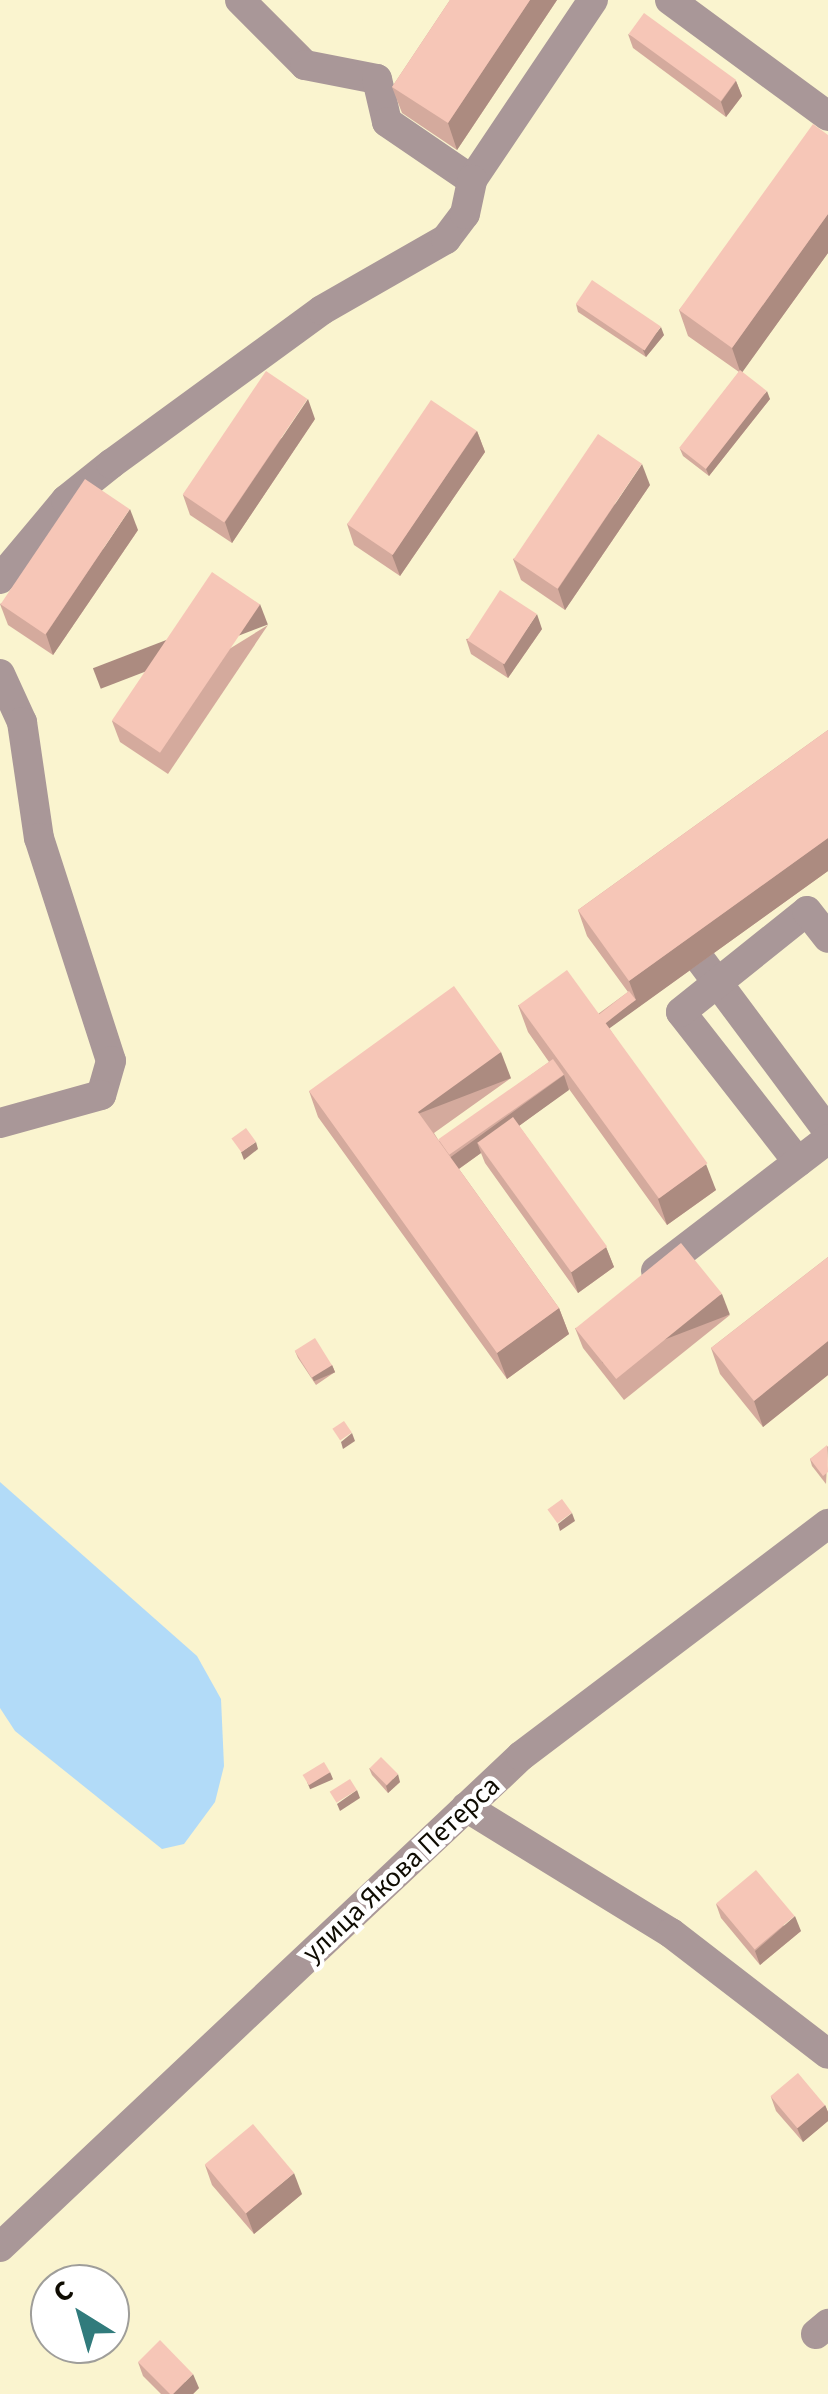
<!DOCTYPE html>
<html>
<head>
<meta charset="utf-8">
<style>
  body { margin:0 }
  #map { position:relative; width:828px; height:2394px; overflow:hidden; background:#faf4cf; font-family:"Source Sans 3",sans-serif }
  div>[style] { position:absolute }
  .water>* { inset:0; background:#b2dbf8 }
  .minor>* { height:30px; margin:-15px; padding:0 15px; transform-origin:15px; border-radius:15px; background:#a99798 }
  .wall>* { inset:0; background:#d4aa9d }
  .shaded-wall>* { inset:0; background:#ac8b80; transform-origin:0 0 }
  .building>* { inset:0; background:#f6c6b7; transform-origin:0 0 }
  span { translate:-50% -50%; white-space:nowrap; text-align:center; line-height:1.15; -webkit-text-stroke:9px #fff; paint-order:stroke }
  .street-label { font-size:28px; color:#0f0c02 }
  .north { position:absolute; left:30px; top:2264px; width:100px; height:100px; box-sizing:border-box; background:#fff; border:2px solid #9f9e9a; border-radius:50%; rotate:323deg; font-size:28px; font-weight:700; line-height:40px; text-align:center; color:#0f0c02 }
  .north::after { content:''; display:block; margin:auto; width:35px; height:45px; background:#317b7c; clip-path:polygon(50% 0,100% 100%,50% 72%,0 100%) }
</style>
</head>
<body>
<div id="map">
  <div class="water">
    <div style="clip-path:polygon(0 1482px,197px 1656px,221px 1699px,224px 1766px,215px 1802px,184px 1844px,162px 1849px,15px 1731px,0 1708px)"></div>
  </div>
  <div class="minor">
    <div style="left:240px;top:0;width:92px;rotate:45deg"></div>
    <div style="left:305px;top:65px;width:73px;rotate:11deg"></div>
    <div style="left:377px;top:79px;width:44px;rotate:76.9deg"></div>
    <div style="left:387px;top:122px;width:103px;rotate:34.3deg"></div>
    <div style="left:472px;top:180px;width:217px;rotate:-56.1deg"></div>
    <div style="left:670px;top:0;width:196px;rotate:36.3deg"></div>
    <div style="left:0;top:579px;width:103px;rotate:-50.1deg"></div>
    <div style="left:66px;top:500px;width:58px;rotate:-38.7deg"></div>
    <div style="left:111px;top:464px;width:261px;rotate:-36.1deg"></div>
    <div style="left:322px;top:310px;width:143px;rotate:-29.8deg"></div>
    <div style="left:446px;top:239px;width:31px;rotate:-53deg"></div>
    <div style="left:465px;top:214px;width:35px;rotate:-78deg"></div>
    <div style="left:0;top:674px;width:53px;rotate:65.4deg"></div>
    <div style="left:22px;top:722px;width:117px;rotate:81.7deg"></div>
    <div style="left:39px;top:838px;width:234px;rotate:72.1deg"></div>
    <div style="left:111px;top:1061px;width:35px;rotate:106deg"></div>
    <div style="left:101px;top:1095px;width:105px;rotate:164.5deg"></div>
    <div style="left:702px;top:962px;width:211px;rotate:53.3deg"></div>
    <div style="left:798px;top:1162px;width:190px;rotate:-128deg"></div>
    <div style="left:681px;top:1012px;width:161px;rotate:-38.7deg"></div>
    <div style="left:807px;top:911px;width:34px;rotate:52deg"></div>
    <div style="left:656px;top:1271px;width:217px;rotate:-37.5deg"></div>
    <div style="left:466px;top:1807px;width:241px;rotate:31.6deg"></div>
    <div style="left:671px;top:1933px;width:198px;rotate:37.6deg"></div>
    <div style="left:0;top:2247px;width:716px;rotate:-43.3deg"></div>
    <div style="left:521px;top:1756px;width:385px;rotate:-37.1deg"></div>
    <div style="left:816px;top:2334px;width:16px;rotate:-40deg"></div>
  </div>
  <div class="wall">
    <div style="clip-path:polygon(450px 0,557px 0,457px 150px,402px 113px,392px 87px)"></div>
    <div style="clip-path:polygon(628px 34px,736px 81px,742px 96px,726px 117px,633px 48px)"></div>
    <div style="clip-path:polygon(828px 135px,828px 253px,742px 372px,770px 399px,709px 476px,683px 456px,680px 449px,739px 372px,688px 336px,679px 310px)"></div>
    <div style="clip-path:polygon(576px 304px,664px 335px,646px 357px,578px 312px)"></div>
    <div style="clip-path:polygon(315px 419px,232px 543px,190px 515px,183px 495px)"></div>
    <div style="clip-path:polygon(477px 431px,485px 452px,400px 576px,354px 545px,347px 524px)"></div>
    <div style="clip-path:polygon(650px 485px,565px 610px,521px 580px,513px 559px)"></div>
    <div style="clip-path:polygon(138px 530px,53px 655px,8px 625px,0 604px)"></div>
    <div style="clip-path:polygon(268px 625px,168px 774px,120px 742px,112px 721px)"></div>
    <div style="clip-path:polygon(542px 629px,508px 678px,471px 654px,466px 639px)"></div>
    <div style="clip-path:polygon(828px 730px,828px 871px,609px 1028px,716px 1190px,667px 1225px,569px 1089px,519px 1126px,606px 1247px,614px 1267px,578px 1293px,485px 1163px,481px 1153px,459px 1169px,559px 1308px,569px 1334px,507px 1379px,318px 1117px,309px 1091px,511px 1078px,434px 1133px,439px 1141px,549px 1062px,528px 1032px,518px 1005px,598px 1014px,628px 992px,587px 936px,578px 910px)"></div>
    <div style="clip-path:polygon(828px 1257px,828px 1375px,763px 1427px,720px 1374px,711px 1348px)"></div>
    <div style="clip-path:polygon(730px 1315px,624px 1400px,583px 1348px,575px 1328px)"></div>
    <div style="clip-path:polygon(295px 1351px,332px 1365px,335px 1372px,316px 1385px,298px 1358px)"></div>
    <div style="clip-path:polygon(828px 1446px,826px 1484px,812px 1466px,810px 1459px)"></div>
    <div style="clip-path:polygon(369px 1768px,400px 1782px,388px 1793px,372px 1775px)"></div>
    <div style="clip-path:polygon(716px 1904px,801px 1931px,760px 1965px,721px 1918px)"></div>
    <div style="clip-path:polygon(771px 2097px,825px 2105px,828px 2112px,828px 2121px,803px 2142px,776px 2111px)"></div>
    <div style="clip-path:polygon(205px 2165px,302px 2194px,254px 2234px,212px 2185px)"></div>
    <div style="clip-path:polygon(138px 2362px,199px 2388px,193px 2394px,161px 2394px,143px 2376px)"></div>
  </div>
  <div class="shaded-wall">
    <div style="clip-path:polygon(530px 0,557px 0,457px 150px,448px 123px)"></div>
    <div style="clip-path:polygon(736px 81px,742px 96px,726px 117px,721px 102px)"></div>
    <div style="clip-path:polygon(828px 214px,828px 253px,741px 374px,732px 348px)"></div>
    <div style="clip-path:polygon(661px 327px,664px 335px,646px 357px,643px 350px)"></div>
    <div style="clip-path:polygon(767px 391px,770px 399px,709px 476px,706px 469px)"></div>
    <div style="clip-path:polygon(308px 399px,315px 419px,232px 543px,225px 522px)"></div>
    <div style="clip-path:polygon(477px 431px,485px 452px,400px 576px,392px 555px)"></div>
    <div style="clip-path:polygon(642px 464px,650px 485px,565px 610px,558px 589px)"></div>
    <div style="clip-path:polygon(130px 509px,138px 530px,53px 655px,46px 634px)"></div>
    <div style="left:260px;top:604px;width:22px;height:179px;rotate:69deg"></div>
    <div style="clip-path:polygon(537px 614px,542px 629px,508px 678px,503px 664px)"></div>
    <div style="clip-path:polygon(828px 838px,828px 871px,603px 1033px,600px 1025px,636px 1000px,629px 981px)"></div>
    <div style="left:501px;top:1052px;width:28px;height:102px;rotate:69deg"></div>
    <div style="clip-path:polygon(564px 1075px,569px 1090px,484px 1151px,477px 1142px,481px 1153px,453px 1173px,448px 1159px)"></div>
    <div style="clip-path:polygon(256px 1142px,258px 1149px,244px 1160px,241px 1152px)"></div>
    <div style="clip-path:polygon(706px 1164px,716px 1190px,667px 1225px,658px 1199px)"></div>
    <div style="clip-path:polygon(606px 1247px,614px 1267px,578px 1293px,571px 1272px)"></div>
    <div style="left:722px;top:1294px;width:22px;height:136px;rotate:69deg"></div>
    <div style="clip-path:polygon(559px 1308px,569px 1334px,507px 1379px,497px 1353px)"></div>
    <div style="clip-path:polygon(828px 1341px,828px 1375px,763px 1427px,754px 1401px)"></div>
    <div style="left:332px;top:1365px;width:8px;height:23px;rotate:67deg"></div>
    <div style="clip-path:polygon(352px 1433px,355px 1441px,343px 1449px,341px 1442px)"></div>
    <div style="clip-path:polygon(572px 1513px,575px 1521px,560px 1531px,558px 1524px)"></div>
    <div style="left:330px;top:1772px;width:8px;height:25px;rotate:67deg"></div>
    <div style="clip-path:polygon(398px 1774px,400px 1782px,388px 1793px,386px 1786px)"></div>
    <div style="clip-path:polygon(357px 1790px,360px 1798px,340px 1811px,337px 1804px)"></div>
    <div style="clip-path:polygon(795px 1916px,801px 1931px,760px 1965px,755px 1951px)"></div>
    <div style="clip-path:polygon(825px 2105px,828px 2112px,828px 2121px,803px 2142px,797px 2128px)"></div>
    <div style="clip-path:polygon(294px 2173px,302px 2194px,254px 2234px,246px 2213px)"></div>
    <div style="clip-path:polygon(193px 2374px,199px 2388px,193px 2394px,173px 2394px)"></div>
  </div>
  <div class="building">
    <div style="clip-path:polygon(450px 0,530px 0,448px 123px,392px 87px)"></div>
    <div style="left:644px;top:13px;width:114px;height:26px;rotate:36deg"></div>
    <div style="clip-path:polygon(813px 124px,828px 135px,828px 214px,732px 348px,679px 310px)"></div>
    <div style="left:592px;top:280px;width:83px;height:29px;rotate:34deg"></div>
    <div style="left:740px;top:370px;width:34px;height:99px;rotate:38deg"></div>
    <div style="left:266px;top:371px;width:50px;height:149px;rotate:34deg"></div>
    <div style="left:431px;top:400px;width:55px;height:150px;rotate:34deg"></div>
    <div style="left:598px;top:434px;width:53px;height:151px;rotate:34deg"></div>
    <div style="left:85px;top:479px;width:54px;height:151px;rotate:34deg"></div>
    <div style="left:212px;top:572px;width:58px;height:179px;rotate:34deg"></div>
    <div style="left:500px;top:590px;width:44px;height:60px;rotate:33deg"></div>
    <div style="clip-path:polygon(828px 730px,828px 838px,629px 981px,578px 910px)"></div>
    <div style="left:567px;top:970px;width:239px;height:60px;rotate:54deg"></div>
    <div style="clip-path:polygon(454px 986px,501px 1052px,418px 1112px,559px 1308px,497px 1353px,309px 1091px)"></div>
    <div style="left:629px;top:991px;width:11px;height:39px;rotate:52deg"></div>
    <div style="left:553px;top:1059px;width:19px;height:140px;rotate:55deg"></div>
    <div style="left:513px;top:1117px;width:160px;height:44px;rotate:54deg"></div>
    <div style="left:246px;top:1128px;width:17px;height:18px;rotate:54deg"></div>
    <div style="left:681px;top:1243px;width:65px;height:136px;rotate:51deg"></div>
    <div style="clip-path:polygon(828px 1257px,828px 1341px,754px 1401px,711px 1348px)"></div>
    <div style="left:315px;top:1338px;width:32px;height:24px;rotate:58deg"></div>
    <div style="left:344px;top:1421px;width:14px;height:14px;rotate:56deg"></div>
    <div style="clip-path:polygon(827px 1445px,828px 1472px,823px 1476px,810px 1459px)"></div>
    <div style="left:562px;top:1499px;width:17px;height:18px;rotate:54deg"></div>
    <div style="left:381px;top:1757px;width:24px;height:16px;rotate:45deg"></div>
    <div style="left:324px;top:1762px;width:12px;height:25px;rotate:59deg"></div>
    <div style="left:350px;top:1779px;width:13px;height:24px;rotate:58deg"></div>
    <div style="left:756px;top:1870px;width:60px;height:52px;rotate:50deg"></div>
    <div style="left:798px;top:2073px;width:42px;height:36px;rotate:50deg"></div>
    <div style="left:253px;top:2124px;width:64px;height:63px;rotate:50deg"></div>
    <div style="clip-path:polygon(160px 2340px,193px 2374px,173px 2394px,170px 2394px,138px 2362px)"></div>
  </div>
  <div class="street-label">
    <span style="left:401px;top:1869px;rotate:-43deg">улица Якова Петерса</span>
  </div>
  <div class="north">С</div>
</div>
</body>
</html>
